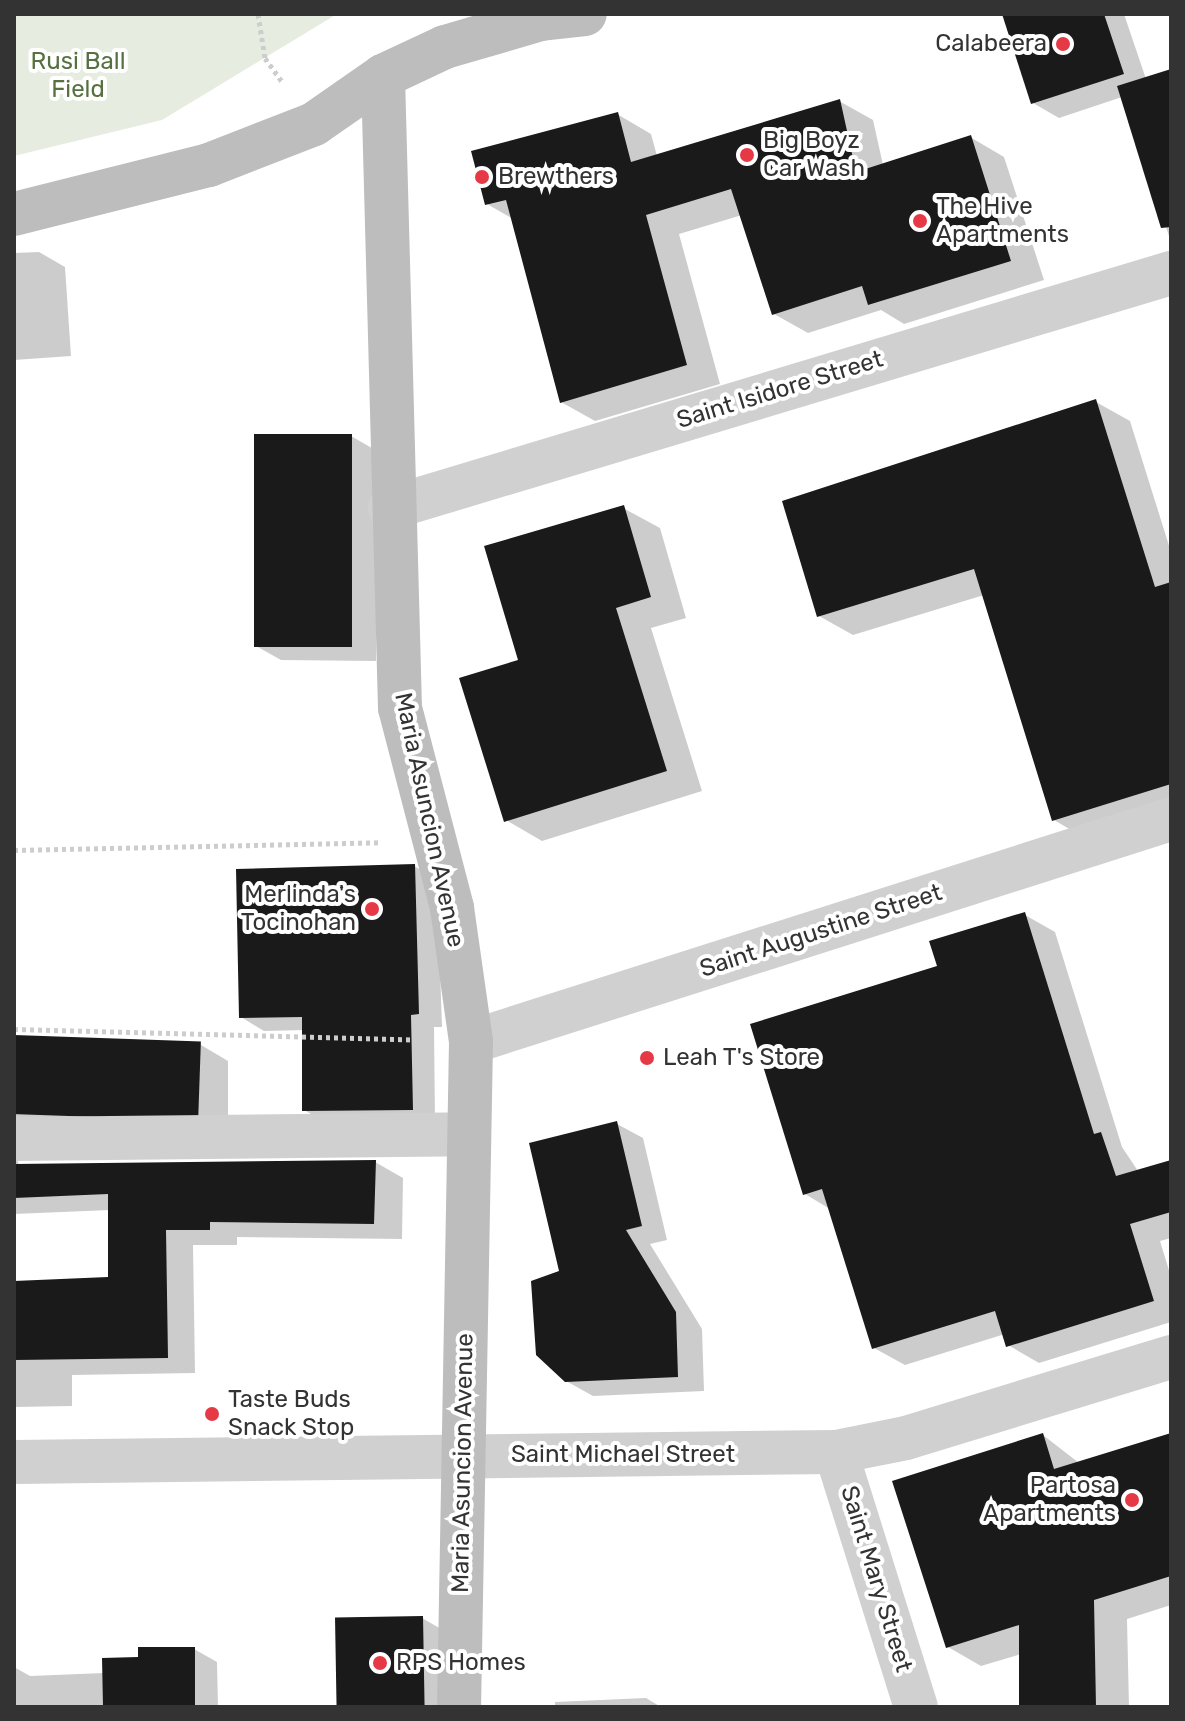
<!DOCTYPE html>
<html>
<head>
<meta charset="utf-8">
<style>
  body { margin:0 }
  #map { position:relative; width:1185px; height:1721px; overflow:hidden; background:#fff; font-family:Rubik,sans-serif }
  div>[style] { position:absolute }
  .green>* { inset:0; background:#e6ecdf }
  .shadow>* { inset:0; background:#0003 }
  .building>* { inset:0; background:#1a1a1a; transform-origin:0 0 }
  .path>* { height:5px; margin-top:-2.5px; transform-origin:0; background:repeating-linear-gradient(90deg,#cdcdcd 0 4px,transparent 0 8px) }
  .street>* { height:44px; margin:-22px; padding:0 22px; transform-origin:22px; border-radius:22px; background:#d0d0d0 }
  .secondary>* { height:44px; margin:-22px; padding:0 22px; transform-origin:22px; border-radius:22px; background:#bdbdbd }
  .dots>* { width:22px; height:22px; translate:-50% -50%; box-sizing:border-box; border:4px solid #fff; border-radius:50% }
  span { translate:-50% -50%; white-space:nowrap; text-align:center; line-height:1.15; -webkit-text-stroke:8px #fff; paint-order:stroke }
  .poi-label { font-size:24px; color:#333 }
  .right { translate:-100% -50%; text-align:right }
  .left { translate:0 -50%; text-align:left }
  .park-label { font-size:24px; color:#56703f }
  .street-label { font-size:24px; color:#333 }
  .frame { position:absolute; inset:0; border:16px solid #333; pointer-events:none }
</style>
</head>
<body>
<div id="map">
  <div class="green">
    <div style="clip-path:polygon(14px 14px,337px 14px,162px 120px,14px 156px)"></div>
  </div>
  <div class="shadow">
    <div style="clip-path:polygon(1004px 14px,1124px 14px,1146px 79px,1171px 71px,1171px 242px,1122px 97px,1059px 118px,1033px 103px)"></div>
    <div style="clip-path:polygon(839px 101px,873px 120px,883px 165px,970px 137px,1004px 157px,1044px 280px,904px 324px,881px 310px,808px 333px,774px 314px,742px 215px,679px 234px,720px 384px,595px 421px,561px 402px,513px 219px,487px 204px,617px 114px,651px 134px,657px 156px)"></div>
    <div style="clip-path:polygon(39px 252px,65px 267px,71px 356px,14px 360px,14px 253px)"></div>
    <div style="clip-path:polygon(1096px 402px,1130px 421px,1171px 552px,1171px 814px,1088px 840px,1054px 820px,984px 595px,853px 635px,819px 616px)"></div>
    <div style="clip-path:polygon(351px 436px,377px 451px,376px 661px,281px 660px,256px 646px)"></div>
    <div style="clip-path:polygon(623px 508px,660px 528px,686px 618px,651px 628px,702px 791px,542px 841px,506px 820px,521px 661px)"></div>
    <div style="clip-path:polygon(414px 866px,437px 879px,442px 1027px,434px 1027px,435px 1122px,327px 1123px,304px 1110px,304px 1030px,264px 1031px,241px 1017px)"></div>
    <div style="clip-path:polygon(1025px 915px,1055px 932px,1122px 1147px,1138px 1171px,1171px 1161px,1171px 1238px,1160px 1241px,1171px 1277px,1171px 1322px,1039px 1363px,1008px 1345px,1005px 1334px,905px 1365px,874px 1348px,830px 1209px,805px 1194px,939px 968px)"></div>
    <div style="clip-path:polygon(14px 1038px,201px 1045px,228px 1061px,228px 1127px,16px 1155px,19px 1166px,375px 1162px,403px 1178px,402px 1239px,237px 1237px,237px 1245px,193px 1245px,195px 1373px,72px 1375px,72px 1406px,14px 1407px,14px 1282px,110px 1279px,110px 1210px,14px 1214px)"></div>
    <div style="clip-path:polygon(617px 1124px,643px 1138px,667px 1240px,650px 1244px,702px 1329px,704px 1391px,593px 1396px,566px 1381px)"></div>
    <div style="clip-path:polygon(1043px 1435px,1079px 1463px,1171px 1435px,1171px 1605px,1127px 1619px,1129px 1707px,1021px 1707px,1021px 1654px,981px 1666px,948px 1647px)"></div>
    <div style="clip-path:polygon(422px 1618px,448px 1633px,449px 1707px,339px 1707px)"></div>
    <div style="clip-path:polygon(194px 1649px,217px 1662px,218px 1707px,14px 1707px,14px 1667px,30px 1676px,104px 1673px)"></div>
    <div style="clip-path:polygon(646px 1698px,661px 1707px,555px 1707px,555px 1702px)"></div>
  </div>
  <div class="building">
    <div style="clip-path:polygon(1002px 14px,1104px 14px,1124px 74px,1031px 104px)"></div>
    <div style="clip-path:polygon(1171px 69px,1171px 227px,1161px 228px,1117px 86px)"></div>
    <div style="clip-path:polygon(840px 99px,856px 172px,971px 135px,1011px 261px,868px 305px,862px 286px,772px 315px,731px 189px,646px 215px,687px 365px,560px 403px,506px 200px,485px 205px,471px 151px,618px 112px,631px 162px)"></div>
    <div style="clip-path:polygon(1096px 399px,1155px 587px,1171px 582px,1171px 784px,1052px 821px,974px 569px,817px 617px,782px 501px)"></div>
    <div style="left:254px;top:434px;width:98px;height:213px"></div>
    <div style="clip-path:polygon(624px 505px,651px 597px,616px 608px,667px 771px,504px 822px,459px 678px,518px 660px,484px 546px)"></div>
    <div style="clip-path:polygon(415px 864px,419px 1014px,411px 1015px,413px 1110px,302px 1111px,302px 1017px,239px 1018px,236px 869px)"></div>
    <div style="clip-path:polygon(1025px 912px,1094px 1134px,1101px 1132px,1116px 1176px,1171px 1160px,1171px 1212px,1130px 1224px,1154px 1301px,1006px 1347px,995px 1311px,872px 1349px,822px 1189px,803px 1195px,750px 1024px,937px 966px,929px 941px)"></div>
    <div style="left:14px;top:1035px;width:187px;height:79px;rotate:2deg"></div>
    <div style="clip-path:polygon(617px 1121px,642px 1226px,626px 1230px,676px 1312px,678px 1377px,565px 1382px,536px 1355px,531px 1281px,559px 1271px,529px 1143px)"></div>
    <div style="clip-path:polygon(376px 1160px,374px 1224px,210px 1222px,210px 1230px,166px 1230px,168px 1358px,14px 1360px,14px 1281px,108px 1277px,108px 1194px,14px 1198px,14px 1164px)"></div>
    <div style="clip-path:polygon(1043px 1433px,1054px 1469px,1171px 1433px,1171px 1576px,1094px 1600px,1096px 1707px,1019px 1707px,1019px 1625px,946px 1648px,892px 1481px)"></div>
    <div style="left:423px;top:1616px;width:91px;height:88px;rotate:89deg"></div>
    <div style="clip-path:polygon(138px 1647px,195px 1647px,195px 1707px,103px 1707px,102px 1658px,138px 1657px)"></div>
  </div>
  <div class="path">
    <div style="left:258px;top:14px;width:45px;rotate:81deg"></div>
    <div style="left:265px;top:58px;width:29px;rotate:54deg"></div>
    <div style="left:14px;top:850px;width:368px;rotate:-1.2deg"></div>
    <div style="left:14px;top:1029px;width:408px;rotate:1.5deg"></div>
  </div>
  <div class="street">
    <div style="left:390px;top:508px;width:816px;rotate:-16.75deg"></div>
    <div style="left:471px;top:1042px;width:735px;rotate:-17.67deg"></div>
    <div style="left:14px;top:1139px;width:455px;rotate:-0.6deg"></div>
    <div style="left:836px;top:1452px;width:267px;rotate:72.6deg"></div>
    <div style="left:14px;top:1462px;width:822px;rotate:-0.7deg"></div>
    <div style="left:836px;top:1452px;width:71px;rotate:-11.3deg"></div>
    <div style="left:906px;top:1438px;width:277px;rotate:-17deg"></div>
  </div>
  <div class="secondary">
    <div style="left:383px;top:76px;width:632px;rotate:88.46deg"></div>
    <div style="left:400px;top:708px;width:207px;rotate:75.4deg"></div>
    <div style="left:452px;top:908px;width:135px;rotate:81.9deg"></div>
    <div style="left:471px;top:1042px;width:665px;rotate:91.03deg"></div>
    <div style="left:14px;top:214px;width:201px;rotate:-14.1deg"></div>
    <div style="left:209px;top:165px;width:113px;rotate:-21.3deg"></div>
    <div style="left:314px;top:124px;width:84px;rotate:-34.8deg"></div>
    <div style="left:383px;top:76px;width:68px;rotate:-25.1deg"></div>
    <div style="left:445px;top:47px;width:100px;rotate:-16.3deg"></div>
    <div style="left:541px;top:19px;width:44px;rotate:-6.5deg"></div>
  </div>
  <div class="dots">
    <div style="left:1063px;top:44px;background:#e63946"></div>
    <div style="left:747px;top:155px;background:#e63946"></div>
    <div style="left:482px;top:177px;background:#e63946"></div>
    <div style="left:920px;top:221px;background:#e63946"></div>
    <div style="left:372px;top:909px;background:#e63946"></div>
    <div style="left:647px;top:1058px;background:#e63946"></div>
    <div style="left:212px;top:1414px;background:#e63946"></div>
    <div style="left:1132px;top:1500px;background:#e63946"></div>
    <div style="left:380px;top:1663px;background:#e63946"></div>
  </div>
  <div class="poi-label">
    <span class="right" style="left:1047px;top:44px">Calabeera</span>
    <span class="left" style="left:763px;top:155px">Big Boyz<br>Car Wash</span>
    <span class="left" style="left:498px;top:177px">Brewthers</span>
    <span class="left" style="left:936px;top:221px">The Hive<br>Apartments</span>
    <span class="right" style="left:356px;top:909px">Merlinda's<br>Tocinohan</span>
    <span class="left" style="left:663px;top:1058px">Leah T's Store</span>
    <span class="left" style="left:228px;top:1414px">Taste Buds<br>Snack Stop</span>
    <span class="right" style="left:1116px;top:1500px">Partosa<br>Apartments</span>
    <span class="left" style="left:396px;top:1663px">RPS Homes</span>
  </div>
  <div class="park-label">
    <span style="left:78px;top:76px">Rusi Ball<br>Field</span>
  </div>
  <div class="street-label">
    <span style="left:780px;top:390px;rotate:-17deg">Saint Isidore Street</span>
    <span style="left:429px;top:820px;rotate:78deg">Maria Asuncion Avenue</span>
    <span style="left:821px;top:931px;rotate:-18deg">Saint Augustine Street</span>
    <span style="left:623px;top:1455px">Saint Michael Street</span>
    <span style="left:463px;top:1463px;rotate:-89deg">Maria Asuncion Avenue</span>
    <span style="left:876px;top:1579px;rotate:73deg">Saint Mary Street</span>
  </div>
  <div class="frame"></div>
</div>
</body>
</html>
